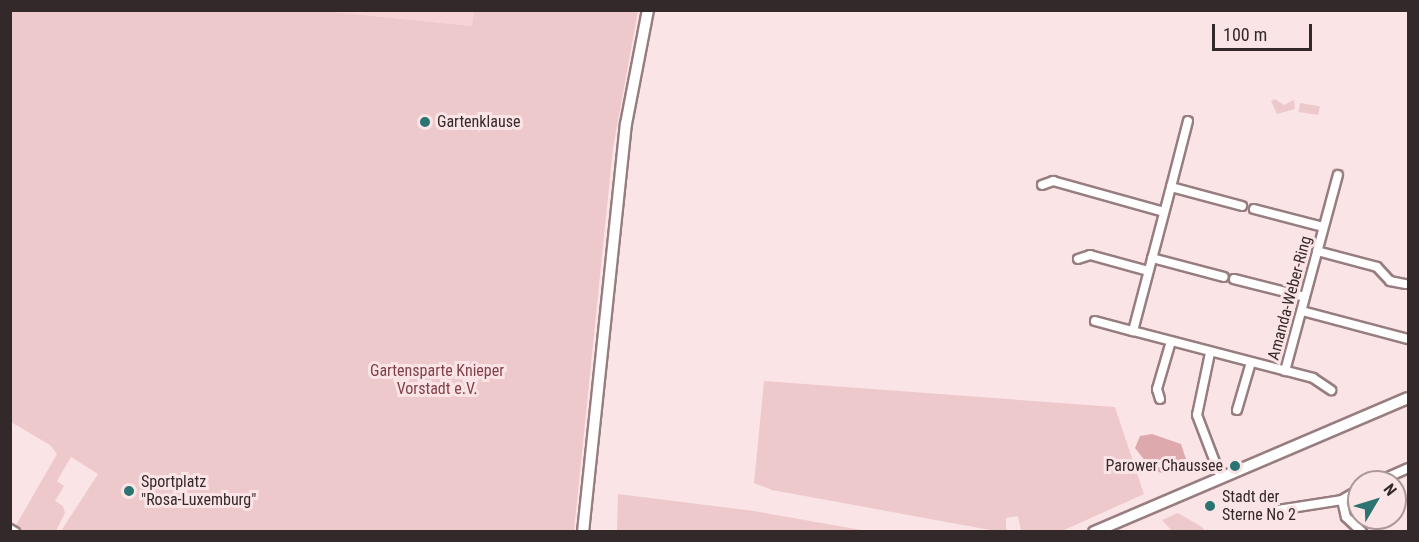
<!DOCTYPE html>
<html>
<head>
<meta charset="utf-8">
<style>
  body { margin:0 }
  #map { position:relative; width:1419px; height:542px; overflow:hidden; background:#fbe4e5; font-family:"Roboto Condensed",sans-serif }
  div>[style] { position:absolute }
  .built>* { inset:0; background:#f8d3d6 }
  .green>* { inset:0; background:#eec9cc; transform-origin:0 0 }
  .water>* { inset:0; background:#dda9ad }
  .roads { filter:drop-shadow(2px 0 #977d7f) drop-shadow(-2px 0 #977d7f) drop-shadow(0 2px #977d7f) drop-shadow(0 -2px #977d7f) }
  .minor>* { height:8px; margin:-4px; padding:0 4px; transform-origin:4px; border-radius:4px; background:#fff }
  .tertiary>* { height:10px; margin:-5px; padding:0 5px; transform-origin:5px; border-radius:5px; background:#fff }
  .secondary>* { height:10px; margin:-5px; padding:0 5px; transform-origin:5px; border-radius:5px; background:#fff }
  .dots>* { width:16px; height:16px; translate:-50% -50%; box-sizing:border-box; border:3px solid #fbe4e5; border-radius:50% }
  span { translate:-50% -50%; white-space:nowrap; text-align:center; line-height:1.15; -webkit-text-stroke:6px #fbe4e5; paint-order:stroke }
  .poi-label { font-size:16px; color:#34292a }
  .left { translate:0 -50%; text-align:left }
  .right { translate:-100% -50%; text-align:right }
  .street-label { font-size:16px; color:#34292a }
  .park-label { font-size:16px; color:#823f48 }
  .frame { position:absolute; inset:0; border:12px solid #34292a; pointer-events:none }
  .north { position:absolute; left:1347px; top:470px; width:60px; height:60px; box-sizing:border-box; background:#fbe4e5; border:2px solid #ab999a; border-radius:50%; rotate:52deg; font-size:16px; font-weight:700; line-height:24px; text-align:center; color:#34292a }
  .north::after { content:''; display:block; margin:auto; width:21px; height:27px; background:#2a7472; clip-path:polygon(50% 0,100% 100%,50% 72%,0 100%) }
  .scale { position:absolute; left:1212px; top:24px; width:100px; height:27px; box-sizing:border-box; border:3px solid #34292a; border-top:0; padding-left:8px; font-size:18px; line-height:21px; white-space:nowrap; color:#34292a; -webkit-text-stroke:4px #fbe4e5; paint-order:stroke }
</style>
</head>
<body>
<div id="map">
  <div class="built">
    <div style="clip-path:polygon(324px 11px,474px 11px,473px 26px)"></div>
  </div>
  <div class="green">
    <div style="clip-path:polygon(324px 11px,472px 26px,474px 11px,638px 11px,613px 148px,574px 531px,61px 531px,98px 474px,71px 457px,57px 481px,64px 486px,55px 501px,63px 506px,65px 513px,56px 531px,23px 531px,15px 527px,57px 454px,50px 445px,11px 422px,11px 11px)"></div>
    <div style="clip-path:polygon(1275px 99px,1284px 105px,1294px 100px,1295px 109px,1277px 114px,1271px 101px)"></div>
    <div style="left:1300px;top:103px;width:20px;height:9px;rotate:9deg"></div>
    <div style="clip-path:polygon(764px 381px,1115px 407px,1144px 494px,1062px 531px,1021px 531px,1018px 516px,1006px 518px,1006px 531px,1001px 532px,772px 490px,754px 483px)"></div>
    <div style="clip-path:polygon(618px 494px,754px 511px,867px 531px,617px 531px)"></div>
    <div style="clip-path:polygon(1178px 513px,1202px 527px,1205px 531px,1172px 531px,1162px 520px)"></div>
  </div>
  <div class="water">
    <div style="clip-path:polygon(1152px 434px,1181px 444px,1186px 459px,1163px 473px,1153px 471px,1135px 448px,1140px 436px)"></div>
  </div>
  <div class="roads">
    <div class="minor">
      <div style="left:1042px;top:185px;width:12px;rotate:-20deg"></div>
      <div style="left:1053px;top:181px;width:115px;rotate:15.6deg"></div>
      <div style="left:1171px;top:187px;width:68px;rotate:-75.6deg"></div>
      <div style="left:1242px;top:206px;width:73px;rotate:-165deg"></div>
      <div style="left:1171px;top:187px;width:149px;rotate:104.8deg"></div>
      <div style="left:1133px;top:331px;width:186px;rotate:14.6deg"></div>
      <div style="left:1313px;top:378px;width:22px;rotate:34deg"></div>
      <div style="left:1254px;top:209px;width:71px;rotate:14.6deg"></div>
      <div style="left:1317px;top:251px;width:62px;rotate:14.9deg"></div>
      <div style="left:1377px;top:267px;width:19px;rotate:47deg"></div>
      <div style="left:1390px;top:281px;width:16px;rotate:11deg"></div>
      <div style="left:1152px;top:258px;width:74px;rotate:14.8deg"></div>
      <div style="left:1078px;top:259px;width:13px;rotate:-18deg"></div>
      <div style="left:1090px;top:255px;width:60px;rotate:15.4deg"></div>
      <div style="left:1234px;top:279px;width:73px;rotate:14.2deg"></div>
      <div style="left:1302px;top:311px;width:110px;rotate:14.8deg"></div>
      <div style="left:1095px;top:321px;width:39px;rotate:15deg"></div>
      <div style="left:1210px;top:353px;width:63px;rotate:101.8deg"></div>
      <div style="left:1197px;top:415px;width:67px;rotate:69.1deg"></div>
      <div style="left:1285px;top:371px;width:203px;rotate:-74.9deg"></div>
      <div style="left:1160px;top:399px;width:10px;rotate:-107deg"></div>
      <div style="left:1157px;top:389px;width:50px;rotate:-73.7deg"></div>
      <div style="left:1237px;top:410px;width:50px;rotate:-73.7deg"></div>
      <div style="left:1377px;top:482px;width:34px;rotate:-24deg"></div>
      <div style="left:1359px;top:490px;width:20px;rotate:150deg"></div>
      <div style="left:1342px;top:500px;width:17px;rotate:77deg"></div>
      <div style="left:1346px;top:517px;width:22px;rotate:43deg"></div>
      <div style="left:1278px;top:510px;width:65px;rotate:-8.9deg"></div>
      <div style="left:10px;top:529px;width:6px;rotate:31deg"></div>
    </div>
    <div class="tertiary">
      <div style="left:1094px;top:532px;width:341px;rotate:-23.1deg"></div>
    </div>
    <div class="secondary">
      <div style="left:583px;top:532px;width:410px;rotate:-84deg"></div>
      <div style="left:626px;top:124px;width:116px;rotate:-79.1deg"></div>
    </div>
  </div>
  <div class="dots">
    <div style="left:425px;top:122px;background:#2a7472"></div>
    <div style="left:1235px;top:466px;background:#2a7472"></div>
    <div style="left:129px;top:491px;background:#2a7472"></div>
    <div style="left:1210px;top:506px;background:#2a7472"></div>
  </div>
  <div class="poi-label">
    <span class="left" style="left:437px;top:122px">Gartenklause</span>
    <span class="right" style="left:1223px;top:466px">Parower Chaussee</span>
    <span class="left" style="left:141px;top:491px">Sportplatz<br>"Rosa-Luxemburg"</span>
    <span class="left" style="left:1222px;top:506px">Stadt der<br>Sterne No 2</span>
  </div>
  <div class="street-label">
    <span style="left:1290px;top:298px;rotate:-75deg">Amanda-Weber-Ring</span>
  </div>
  <div class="park-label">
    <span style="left:437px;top:380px">Gartensparte Knieper<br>Vorstadt e.V.</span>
  </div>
  <div class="frame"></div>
  <div class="north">N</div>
  <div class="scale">100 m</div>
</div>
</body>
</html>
